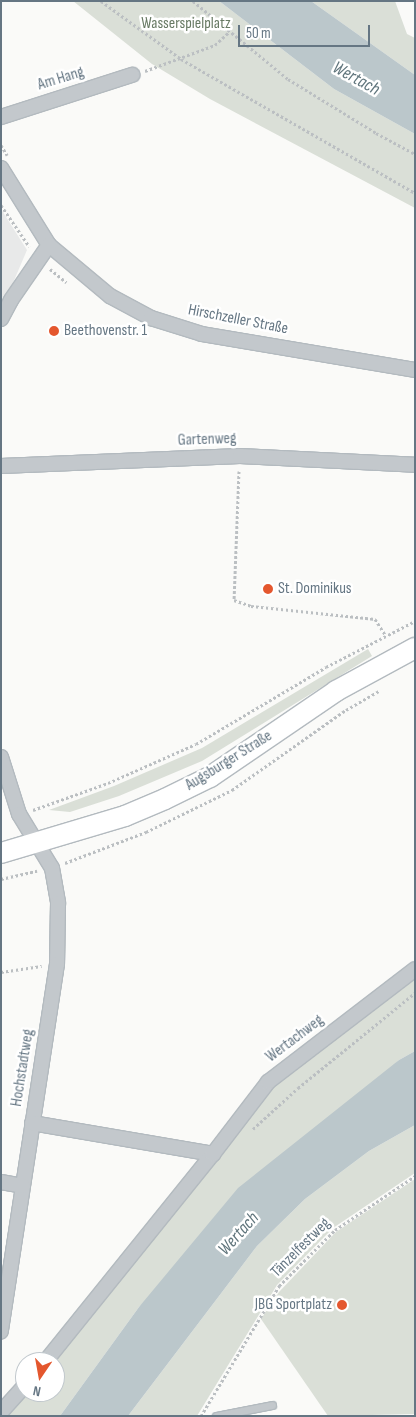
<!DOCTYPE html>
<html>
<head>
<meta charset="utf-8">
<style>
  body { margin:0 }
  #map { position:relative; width:416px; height:1417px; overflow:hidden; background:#fafaf8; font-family:"Sofia Sans Condensed",sans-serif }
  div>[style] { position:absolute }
  .built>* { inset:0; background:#e8e9e9 }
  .green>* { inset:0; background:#dadfd7 }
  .water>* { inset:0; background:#bbc7cb }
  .path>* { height:3px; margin-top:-1.5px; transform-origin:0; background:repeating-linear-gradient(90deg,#bbbfc2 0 2.5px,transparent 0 5px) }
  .roads { filter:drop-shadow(1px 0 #b3babf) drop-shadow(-1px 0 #b3babf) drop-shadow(0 1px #b3babf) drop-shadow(0 -1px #b3babf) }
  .service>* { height:7px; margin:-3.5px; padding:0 3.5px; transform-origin:3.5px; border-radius:3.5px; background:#c3c8cc }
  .minor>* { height:14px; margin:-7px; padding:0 7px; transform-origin:7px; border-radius:7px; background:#c3c8cc }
  .secondary>* { height:20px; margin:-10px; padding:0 10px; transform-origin:10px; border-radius:10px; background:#fff }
  .dots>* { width:14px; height:14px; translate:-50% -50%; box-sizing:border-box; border:2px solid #fff; border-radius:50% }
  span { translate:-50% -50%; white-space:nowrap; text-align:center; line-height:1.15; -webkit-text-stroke:5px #fff; paint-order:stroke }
  .park-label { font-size:16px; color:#687a64 }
  .street-label { font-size:16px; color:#657683 }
  .poi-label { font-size:16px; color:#657683 }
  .left { translate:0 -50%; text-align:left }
  .right { translate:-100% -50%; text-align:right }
  .water-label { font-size:18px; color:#60757c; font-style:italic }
  .frame { position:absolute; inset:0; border:2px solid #657683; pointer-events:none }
  .north { position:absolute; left:15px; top:1352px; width:50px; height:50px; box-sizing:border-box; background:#fff; border:1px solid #c1c8cd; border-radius:50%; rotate:192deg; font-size:14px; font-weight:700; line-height:20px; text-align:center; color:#657683 }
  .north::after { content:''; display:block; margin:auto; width:18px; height:22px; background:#e4572e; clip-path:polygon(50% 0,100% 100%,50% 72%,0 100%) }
  .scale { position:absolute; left:238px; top:25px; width:132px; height:22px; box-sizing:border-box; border:2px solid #657683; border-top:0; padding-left:6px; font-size:15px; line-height:18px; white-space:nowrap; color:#657683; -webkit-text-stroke:4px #fff; paint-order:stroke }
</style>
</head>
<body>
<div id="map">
  <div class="built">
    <div style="clip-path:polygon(1px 209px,27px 250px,1px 311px)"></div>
  </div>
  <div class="green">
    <div style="clip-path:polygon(73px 1px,219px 1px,334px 89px,415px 134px,415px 208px,210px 99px,152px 64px)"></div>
    <div style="clip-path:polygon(311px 1px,395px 1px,407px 34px,415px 38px,415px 75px)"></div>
    <div style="clip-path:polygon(368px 649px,372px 656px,202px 761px,119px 796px,70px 812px,49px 810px,114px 786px,202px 748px)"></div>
    <div style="clip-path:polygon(415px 977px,415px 1051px,399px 1060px,139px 1307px,60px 1416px,2px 1416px,25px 1392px,55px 1392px,55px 1362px,48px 1362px,271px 1084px)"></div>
    <div style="clip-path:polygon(415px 1125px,415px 1173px,333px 1228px,277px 1285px,197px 1416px,128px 1416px,257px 1246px,305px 1199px,369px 1151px)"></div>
    <div style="clip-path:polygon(415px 1179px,415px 1414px,328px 1416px,261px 1319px,279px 1292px,336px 1232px)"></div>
  </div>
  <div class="water">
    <div style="clip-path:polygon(219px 1px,311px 1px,415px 75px,415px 134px,334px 89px)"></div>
    <div style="clip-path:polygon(415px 1051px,415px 1125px,369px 1151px,305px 1199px,257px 1246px,128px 1416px,60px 1416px,139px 1307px,238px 1188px,399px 1060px)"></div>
  </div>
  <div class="path">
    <div style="left:101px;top:1px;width:99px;rotate:35.9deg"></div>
    <div style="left:181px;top:59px;width:270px;rotate:29.8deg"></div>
    <div style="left:193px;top:1px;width:123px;rotate:39.4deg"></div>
    <div style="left:288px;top:79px;width:103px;rotate:31.5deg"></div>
    <div style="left:376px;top:133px;width:44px;rotate:28.3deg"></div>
    <div style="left:145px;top:71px;width:75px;rotate:-20.4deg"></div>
    <div style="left:215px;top:45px;width:19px;rotate:-43deg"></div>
    <div style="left:1px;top:145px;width:12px;rotate:59deg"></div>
    <div style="left:1px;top:205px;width:50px;rotate:55.7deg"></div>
    <div style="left:50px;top:269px;width:21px;rotate:39deg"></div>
    <div style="left:239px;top:471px;width:129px;rotate:92.2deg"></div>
    <div style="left:234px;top:600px;width:18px;rotate:19deg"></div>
    <div style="left:251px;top:606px;width:125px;rotate:6deg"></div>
    <div style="left:375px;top:619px;width:20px;rotate:57deg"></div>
    <div style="left:33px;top:810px;width:80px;rotate:-19.8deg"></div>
    <div style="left:108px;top:783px;width:96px;rotate:-23.9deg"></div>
    <div style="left:196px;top:744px;width:151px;rotate:-30.6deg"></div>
    <div style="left:326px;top:667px;width:100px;rotate:-27.3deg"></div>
    <div style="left:65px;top:863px;width:87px;rotate:-20.9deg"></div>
    <div style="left:146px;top:832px;width:96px;rotate:-26deg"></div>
    <div style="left:232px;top:790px;width:139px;rotate:-35.1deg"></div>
    <div style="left:346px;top:710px;width:39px;rotate:-30deg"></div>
    <div style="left:1px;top:879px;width:37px;rotate:-13deg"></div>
    <div style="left:1px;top:972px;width:41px;rotate:-8.3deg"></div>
    <div style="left:253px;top:1129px;width:61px;rotate:-42.3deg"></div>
    <div style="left:298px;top:1088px;width:151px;rotate:-39.1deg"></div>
    <div style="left:201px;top:1416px;width:152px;rotate:-59deg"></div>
    <div style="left:279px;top:1286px;width:79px;rotate:-45deg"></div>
    <div style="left:335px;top:1230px;width:97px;rotate:-34deg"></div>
  </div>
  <div class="roads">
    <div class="service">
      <div style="left:216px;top:1416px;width:57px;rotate:-11.1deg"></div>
    </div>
    <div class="minor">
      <div style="left:1px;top:117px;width:138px;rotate:-17.8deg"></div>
      <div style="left:1px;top:168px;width:91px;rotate:58.1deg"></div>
      <div style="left:49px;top:245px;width:80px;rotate:39.9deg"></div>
      <div style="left:110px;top:296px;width:47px;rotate:28.2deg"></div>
      <div style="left:151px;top:318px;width:53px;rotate:17.4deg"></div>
      <div style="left:202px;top:334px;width:216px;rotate:9.6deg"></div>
      <div style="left:1px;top:319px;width:21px;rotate:-62deg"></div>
      <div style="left:11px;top:300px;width:67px;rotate:-55.4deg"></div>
      <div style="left:1px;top:466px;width:239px;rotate:-2.4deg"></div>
      <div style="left:240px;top:456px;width:175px;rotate:2.9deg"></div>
      <div style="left:1px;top:757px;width:60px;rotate:72.5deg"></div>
      <div style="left:19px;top:814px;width:63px;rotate:58.6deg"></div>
      <div style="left:52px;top:868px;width:36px;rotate:80deg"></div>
      <div style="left:58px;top:903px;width:61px;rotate:90.9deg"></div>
      <div style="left:57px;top:964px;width:372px;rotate:98.7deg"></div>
      <div style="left:32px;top:1123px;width:184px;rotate:9.7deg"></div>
      <div style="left:1px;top:1182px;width:22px;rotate:10deg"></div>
      <div style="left:45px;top:1362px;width:267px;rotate:-51.1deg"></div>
      <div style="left:213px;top:1154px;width:91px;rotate:-52.6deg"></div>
      <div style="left:268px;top:1082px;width:185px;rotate:-37.5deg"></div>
      <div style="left:1px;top:1412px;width:36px;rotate:-48deg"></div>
    </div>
    <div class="secondary">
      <div style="left:1px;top:853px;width:129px;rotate:-16.6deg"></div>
      <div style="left:125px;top:816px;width:43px;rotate:-23deg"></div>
      <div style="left:165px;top:799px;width:50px;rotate:-26.1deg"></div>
      <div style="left:210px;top:777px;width:153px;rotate:-34.3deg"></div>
      <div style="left:336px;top:691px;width:90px;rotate:-28.6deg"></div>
    </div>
  </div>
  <div class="dots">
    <div style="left:54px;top:331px;background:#e4572e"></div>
    <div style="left:268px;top:589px;background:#e4572e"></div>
    <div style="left:342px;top:1305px;background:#e4572e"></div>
  </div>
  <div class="park-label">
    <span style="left:186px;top:24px">Wasserspielplatz</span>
  </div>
  <div class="street-label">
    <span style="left:61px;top:79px;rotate:-17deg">Am Hang</span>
    <span style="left:238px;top:320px;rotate:11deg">Hirschzeller Straße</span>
    <span style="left:207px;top:440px;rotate:-2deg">Gartenweg</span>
    <span style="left:229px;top:761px;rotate:-32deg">Augsburger Straße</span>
    <span style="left:295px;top:1039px;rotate:-37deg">Wertachweg</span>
    <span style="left:23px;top:1068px;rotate:-81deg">Hochstadtweg</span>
    <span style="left:301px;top:1248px;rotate:-45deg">Tänzelfestweg</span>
  </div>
  <div class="poi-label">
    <span class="left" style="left:64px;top:331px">Beethovenstr. 1</span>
    <span class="left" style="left:278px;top:589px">St. Dominikus</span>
    <span class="right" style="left:332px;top:1305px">JBG Sportplatz</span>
  </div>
  <div class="water-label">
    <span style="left:356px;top:79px;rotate:29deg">Wertach</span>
    <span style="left:239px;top:1234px;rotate:-48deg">Wertach</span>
  </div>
  <div class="frame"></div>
  <div class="north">N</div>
  <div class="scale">50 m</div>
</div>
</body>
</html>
